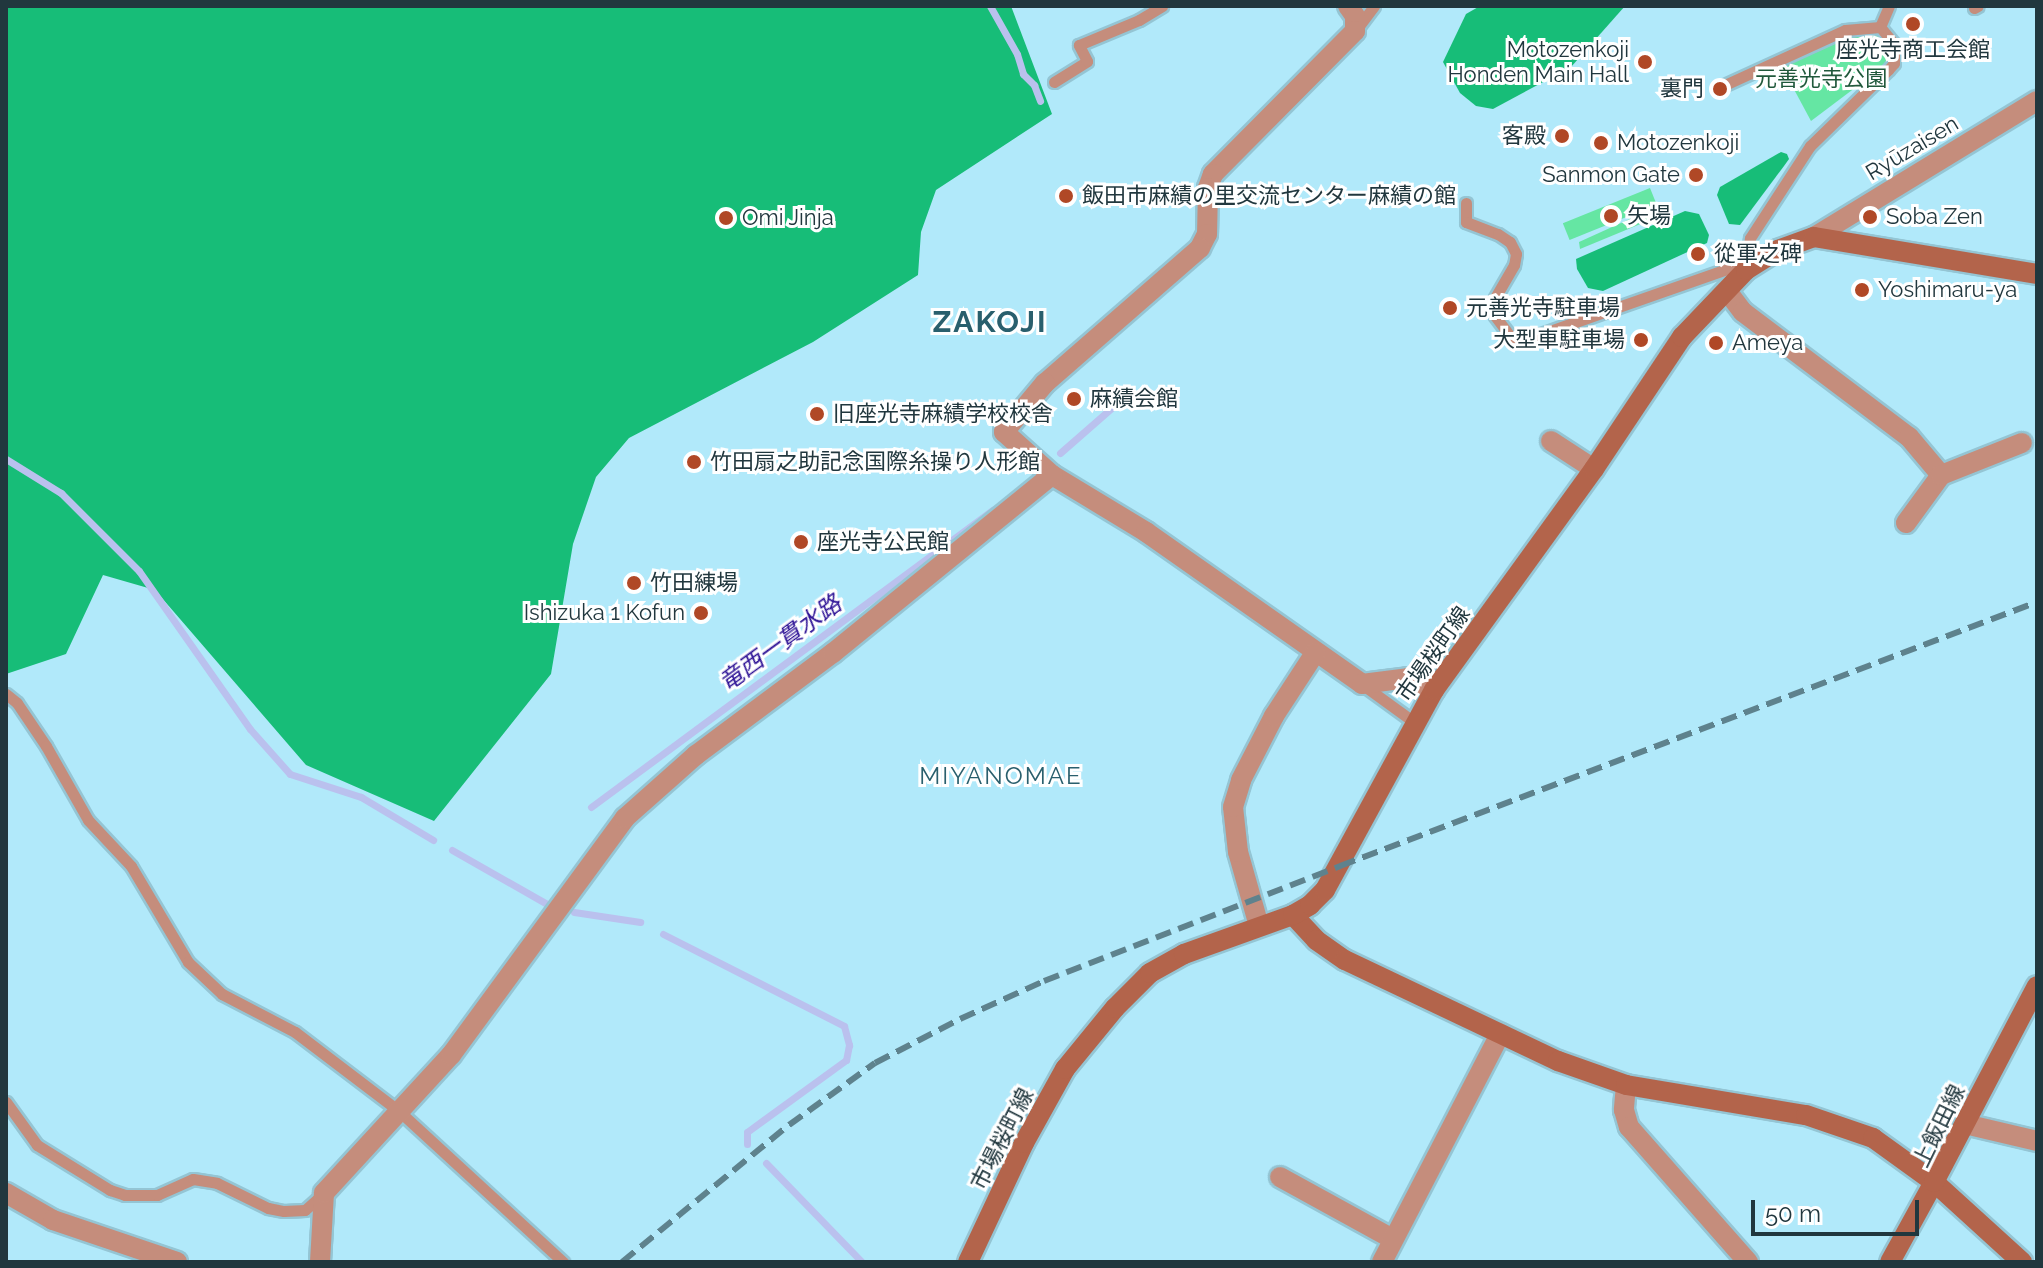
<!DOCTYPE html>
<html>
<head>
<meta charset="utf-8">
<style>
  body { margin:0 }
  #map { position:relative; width:2043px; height:1268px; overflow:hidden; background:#b1e9fa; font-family:Raleway,"Noto Sans JP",sans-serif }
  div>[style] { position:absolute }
  .green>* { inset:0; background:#65e6a3; transform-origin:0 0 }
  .forest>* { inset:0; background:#17bd78 }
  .stream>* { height:7px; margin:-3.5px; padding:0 3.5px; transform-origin:3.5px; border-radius:3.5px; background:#bac1ee }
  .roads { filter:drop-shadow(2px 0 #94c5d4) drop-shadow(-2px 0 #94c5d4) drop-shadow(0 2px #94c5d4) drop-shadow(0 -2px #94c5d4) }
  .lane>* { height:11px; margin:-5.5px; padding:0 5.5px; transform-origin:5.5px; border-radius:5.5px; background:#c58d7c }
  .street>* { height:20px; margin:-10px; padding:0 10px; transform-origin:10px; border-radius:10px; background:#c58d7c }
  .secondary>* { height:20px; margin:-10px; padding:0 10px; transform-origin:10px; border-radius:10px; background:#b3644b }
  .rail>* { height:6px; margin-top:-3px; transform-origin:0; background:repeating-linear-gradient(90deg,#5e828d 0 16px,transparent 0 24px) }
  .dots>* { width:22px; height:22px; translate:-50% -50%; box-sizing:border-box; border:4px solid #fff; border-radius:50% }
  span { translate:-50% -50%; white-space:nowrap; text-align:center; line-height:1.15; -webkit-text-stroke:6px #fff; paint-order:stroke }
  .poi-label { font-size:22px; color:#21373e }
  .right { translate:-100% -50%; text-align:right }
  .left { translate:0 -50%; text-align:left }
  .park-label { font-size:22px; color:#21593c }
  .street-label { font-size:22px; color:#21373e }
  .water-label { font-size:24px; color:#2c1195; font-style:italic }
  .neighbourhood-label { font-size:24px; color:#295f6d; letter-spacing:2px }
  .district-label { font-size:30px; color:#295f6d; font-weight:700; letter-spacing:2px }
  .frame { position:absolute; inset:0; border:8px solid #21373e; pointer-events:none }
  .scale { position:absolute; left:1751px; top:1200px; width:168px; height:36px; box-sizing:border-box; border:4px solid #21373e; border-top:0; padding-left:10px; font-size:24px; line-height:28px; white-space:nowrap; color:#21373e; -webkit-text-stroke:6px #fff; paint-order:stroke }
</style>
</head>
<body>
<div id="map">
  <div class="green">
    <div style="clip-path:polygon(1861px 32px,1877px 32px,1888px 43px,1889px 52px,1884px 66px,1811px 121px,1782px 67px)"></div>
    <div style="left:1650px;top:188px;width:18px;height:94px;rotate:68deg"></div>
    <div style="clip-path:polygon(1654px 208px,1658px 211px,1655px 218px,1580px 249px,1579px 242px)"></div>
  </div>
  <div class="forest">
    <div style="clip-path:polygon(6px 6px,1011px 6px,1052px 114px,936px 190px,921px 232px,918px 275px,813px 342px,629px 438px,596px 477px,573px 544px,551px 674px,434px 821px,306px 765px,155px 590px,103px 575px,66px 654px,6px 674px)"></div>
    <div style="clip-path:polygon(1480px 6px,1625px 6px,1571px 67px,1493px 109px,1476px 106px,1460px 93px,1443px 62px,1466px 14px)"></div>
    <div style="clip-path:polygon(1781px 152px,1787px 154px,1789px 159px,1784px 166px,1740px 225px,1729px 224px,1717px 195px,1720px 187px)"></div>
    <div style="clip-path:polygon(1685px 211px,1699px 214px,1709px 235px,1707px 243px,1603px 291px,1588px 288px,1577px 269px,1576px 259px)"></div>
  </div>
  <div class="stream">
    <div style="left:990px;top:6px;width:55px;rotate:60.6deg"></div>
    <div style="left:1017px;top:54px;width:21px;rotate:73deg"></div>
    <div style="left:1023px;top:74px;width:16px;rotate:45deg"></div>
    <div style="left:1034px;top:85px;width:17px;rotate:69deg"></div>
    <div style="left:1060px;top:453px;width:86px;rotate:-41.2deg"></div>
    <div style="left:6px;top:459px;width:65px;rotate:31.7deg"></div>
    <div style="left:61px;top:493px;width:110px;rotate:45deg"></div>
    <div style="left:139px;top:571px;width:193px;rotate:54.9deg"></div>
    <div style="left:250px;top:729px;width:60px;rotate:48.4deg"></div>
    <div style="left:290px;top:774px;width:75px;rotate:17.9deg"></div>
    <div style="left:361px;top:797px;width:84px;rotate:30.8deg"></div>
    <div style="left:591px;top:807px;width:500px;rotate:-36.5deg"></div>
    <div style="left:452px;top:850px;width:109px;rotate:29.6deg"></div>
    <div style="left:574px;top:912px;width:67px;rotate:8.6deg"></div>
    <div style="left:663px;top:934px;width:203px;rotate:26.9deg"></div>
    <div style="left:844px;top:1026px;width:20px;rotate:75deg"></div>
    <div style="left:849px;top:1045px;width:15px;rotate:101deg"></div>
    <div style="left:846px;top:1060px;width:122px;rotate:144deg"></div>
    <div style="left:747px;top:1132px;width:12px;rotate:90deg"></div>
    <div style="left:766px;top:1163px;width:138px;rotate:45.9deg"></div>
  </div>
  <div class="roads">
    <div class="lane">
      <div style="left:1974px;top:8px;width:4px;rotate:-27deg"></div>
      <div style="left:1880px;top:27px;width:23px;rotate:-67deg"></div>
      <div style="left:1356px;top:30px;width:30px;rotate:-53deg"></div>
      <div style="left:1054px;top:82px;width:39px;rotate:-32deg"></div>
      <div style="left:1087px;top:61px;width:18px;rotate:-117deg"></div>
      <div style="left:1079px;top:45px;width:65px;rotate:-22.6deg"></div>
      <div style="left:1139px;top:20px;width:27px;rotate:-31deg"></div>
      <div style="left:1466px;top:203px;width:19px;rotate:90deg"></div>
      <div style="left:1466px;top:222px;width:34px;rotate:21deg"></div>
      <div style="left:1498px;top:234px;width:14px;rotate:34deg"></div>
      <div style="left:1510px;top:242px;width:13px;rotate:63deg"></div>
      <div style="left:1516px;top:254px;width:11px;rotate:100deg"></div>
      <div style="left:1514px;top:265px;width:44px;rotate:120.1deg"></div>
      <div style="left:1492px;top:303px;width:13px;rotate:77deg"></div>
      <div style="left:1495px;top:316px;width:26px;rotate:53deg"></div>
      <div style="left:1511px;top:337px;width:16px;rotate:7deg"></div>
      <div style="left:1527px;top:339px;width:220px;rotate:-19.3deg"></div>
      <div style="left:1735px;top:266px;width:12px;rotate:20deg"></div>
      <div style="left:1746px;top:270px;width:32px;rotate:-83deg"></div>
      <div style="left:1750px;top:238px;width:110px;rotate:-56.9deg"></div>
      <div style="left:1810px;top:146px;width:109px;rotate:-44.3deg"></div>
      <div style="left:1888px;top:70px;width:9px;rotate:-49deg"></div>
      <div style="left:1894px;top:63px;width:19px;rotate:-90deg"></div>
      <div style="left:1894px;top:44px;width:22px;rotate:-129deg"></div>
      <div style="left:1880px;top:27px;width:35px;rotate:175deg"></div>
      <div style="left:1845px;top:30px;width:130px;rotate:155.4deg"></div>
      <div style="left:1363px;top:685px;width:63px;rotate:36deg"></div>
      <div style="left:6px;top:694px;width:14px;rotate:39deg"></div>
      <div style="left:17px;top:703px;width:52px;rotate:56deg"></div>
      <div style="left:46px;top:746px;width:85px;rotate:60.4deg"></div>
      <div style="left:88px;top:820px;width:63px;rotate:46.9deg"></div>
      <div style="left:131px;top:866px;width:112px;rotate:59.3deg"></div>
      <div style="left:188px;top:962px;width:47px;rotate:43.3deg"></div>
      <div style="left:222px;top:994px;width:82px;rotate:27.5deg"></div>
      <div style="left:295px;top:1032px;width:132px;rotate:37.3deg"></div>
      <div style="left:400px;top:1112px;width:222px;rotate:42.6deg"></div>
      <div style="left:6px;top:1102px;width:53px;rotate:54.2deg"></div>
      <div style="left:37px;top:1145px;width:86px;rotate:31.7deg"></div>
      <div style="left:110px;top:1190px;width:16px;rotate:18deg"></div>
      <div style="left:125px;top:1195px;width:32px"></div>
      <div style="left:157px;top:1195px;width:39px;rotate:-24deg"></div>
      <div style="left:193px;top:1179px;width:24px;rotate:9deg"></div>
      <div style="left:217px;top:1183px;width:57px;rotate:26.1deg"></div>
      <div style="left:268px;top:1208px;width:16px;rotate:11deg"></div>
      <div style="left:284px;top:1211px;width:21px;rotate:-3deg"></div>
      <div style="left:305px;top:1210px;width:25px;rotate:-42deg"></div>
    </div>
    <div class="street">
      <div style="left:1348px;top:6px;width:12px;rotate:55deg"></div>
      <div style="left:1355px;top:16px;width:15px;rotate:90deg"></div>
      <div style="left:1355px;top:31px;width:202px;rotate:134.8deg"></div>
      <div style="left:1213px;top:174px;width:15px;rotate:110deg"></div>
      <div style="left:1208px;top:188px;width:46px;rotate:91.2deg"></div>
      <div style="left:1207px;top:234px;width:16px;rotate:117deg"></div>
      <div style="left:1200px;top:248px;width:206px;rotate:138.9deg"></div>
      <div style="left:1045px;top:383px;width:64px;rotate:129.9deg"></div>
      <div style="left:1004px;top:432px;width:64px;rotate:41.9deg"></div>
      <div style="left:1052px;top:475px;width:110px;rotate:31.2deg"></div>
      <div style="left:1146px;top:532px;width:264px;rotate:35.1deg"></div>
      <div style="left:1362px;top:684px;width:46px;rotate:-7.4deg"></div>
      <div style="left:1408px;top:678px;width:29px;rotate:25deg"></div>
      <div style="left:1814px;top:237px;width:261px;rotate:-31.4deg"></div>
      <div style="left:1727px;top:291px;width:26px;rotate:53deg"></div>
      <div style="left:1743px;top:312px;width:208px;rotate:37deg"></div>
      <div style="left:1909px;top:437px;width:50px;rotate:49.9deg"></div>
      <div style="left:1551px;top:441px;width:51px;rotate:33.1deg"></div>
      <div style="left:1906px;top:523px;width:59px;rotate:-53.9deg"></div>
      <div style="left:1941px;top:475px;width:87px;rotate:-21.6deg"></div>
      <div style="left:1259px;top:926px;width:77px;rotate:-105.8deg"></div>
      <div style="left:1238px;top:852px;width:45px;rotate:-96.3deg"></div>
      <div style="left:1233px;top:807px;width:28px;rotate:-73deg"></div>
      <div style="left:1241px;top:780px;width:72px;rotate:-62.7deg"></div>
      <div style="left:1274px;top:716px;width:75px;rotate:-56.9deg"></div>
      <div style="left:1626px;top:1085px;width:25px;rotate:95deg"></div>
      <div style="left:1624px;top:1110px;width:18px;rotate:74deg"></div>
      <div style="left:1629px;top:1127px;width:180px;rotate:48.6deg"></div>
      <div style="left:1965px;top:1124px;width:74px;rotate:13.3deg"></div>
      <div style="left:1280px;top:1177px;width:129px;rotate:28.8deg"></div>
      <div style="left:6px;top:1193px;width:54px;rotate:29.9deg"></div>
      <div style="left:53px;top:1220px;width:131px;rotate:18.7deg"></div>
      <div style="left:320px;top:1262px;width:69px;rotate:-86.7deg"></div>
      <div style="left:324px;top:1193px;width:188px;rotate:-47.4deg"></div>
      <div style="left:451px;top:1055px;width:294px;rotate:-53.7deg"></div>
      <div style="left:625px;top:818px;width:95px;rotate:-41.6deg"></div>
      <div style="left:696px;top:755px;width:171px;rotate:-36.7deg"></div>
      <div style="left:833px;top:653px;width:282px;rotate:-39.1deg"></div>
      <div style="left:1382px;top:1262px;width:257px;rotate:-62.6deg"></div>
    </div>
    <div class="secondary">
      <div style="left:1293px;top:915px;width:34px;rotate:47deg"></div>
      <div style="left:1316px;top:940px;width:35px;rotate:35deg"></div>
      <div style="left:1345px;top:960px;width:236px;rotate:25.4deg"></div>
      <div style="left:1558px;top:1061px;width:72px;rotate:19.4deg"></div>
      <div style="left:1626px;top:1085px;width:182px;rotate:9.5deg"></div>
      <div style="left:1806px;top:1115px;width:71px;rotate:18.9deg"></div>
      <div style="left:1873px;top:1138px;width:75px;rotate:35.8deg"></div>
      <div style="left:1934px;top:1182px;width:91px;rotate:118.8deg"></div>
      <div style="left:968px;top:1262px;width:132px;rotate:-64.8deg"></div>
      <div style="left:1024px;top:1143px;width:85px;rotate:-61deg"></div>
      <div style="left:1065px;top:1069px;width:79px;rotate:-50.7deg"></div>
      <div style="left:1115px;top:1008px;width:49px;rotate:-45deg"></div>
      <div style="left:1150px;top:973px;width:39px;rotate:-29deg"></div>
      <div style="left:1184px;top:954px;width:116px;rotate:-19.7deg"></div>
      <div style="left:1293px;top:915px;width:20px;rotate:-30deg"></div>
      <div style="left:1310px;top:905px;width:21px;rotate:-45deg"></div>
      <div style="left:1325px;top:890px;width:228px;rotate:-61.4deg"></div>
      <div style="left:1434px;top:690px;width:273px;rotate:-54.1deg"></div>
      <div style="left:1594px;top:469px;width:159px;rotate:-56.3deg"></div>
      <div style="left:1682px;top:337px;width:93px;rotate:-46.3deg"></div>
      <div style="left:1746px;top:270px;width:38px;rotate:-32deg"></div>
      <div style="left:1778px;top:250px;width:38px;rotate:-20deg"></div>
      <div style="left:1814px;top:237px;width:226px;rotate:9.4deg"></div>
      <div style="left:2022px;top:1262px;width:119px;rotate:-137.7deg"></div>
      <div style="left:1934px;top:1182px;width:221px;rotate:-62.3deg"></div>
    </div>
  </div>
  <div class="rail">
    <div style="left:622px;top:1262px;width:216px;rotate:-39.4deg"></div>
    <div style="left:789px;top:1125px;width:106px;rotate:-35.8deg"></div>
    <div style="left:875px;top:1063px;width:96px;rotate:-27.4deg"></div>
    <div style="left:960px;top:1019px;width:92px;rotate:-24.3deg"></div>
    <div style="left:1044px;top:981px;width:318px;rotate:-21.2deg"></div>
    <div style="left:1340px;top:866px;width:745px;rotate:-20.74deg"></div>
  </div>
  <div class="dots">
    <div style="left:1913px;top:24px;background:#b04826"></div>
    <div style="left:1645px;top:62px;background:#b04826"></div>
    <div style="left:1720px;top:89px;background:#b04826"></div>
    <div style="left:1562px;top:136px;background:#b04826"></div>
    <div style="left:1601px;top:143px;background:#b04826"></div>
    <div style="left:1696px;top:175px;background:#b04826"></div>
    <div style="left:1066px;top:196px;background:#b04826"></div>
    <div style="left:1611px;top:216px;background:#b04826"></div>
    <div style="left:1870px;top:217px;background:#b04826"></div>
    <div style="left:726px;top:218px;background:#b04826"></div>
    <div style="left:1698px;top:254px;background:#b04826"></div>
    <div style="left:1862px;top:290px;background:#b04826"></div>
    <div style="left:1450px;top:308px;background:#b04826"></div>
    <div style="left:1641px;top:340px;background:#b04826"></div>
    <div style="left:1716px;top:343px;background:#b04826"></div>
    <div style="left:1074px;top:399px;background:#b04826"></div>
    <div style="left:817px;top:414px;background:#b04826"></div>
    <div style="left:694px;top:462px;background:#b04826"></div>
    <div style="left:801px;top:542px;background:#b04826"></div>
    <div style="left:634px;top:583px;background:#b04826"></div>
    <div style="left:701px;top:613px;background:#b04826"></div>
  </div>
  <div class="poi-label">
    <span class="right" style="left:1629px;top:62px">Motozenkoji<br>Honden Main Hall</span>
    <span style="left:1913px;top:50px">座光寺商工会館</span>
    <span class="right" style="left:1704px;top:89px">裏門</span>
    <span class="right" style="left:1546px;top:136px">客殿</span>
    <span class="left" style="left:1617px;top:143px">Motozenkoji</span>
    <span class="right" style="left:1680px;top:175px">Sanmon Gate</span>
    <span class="left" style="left:1082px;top:196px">飯田市麻績の里交流センター麻績の館</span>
    <span class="left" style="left:1627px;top:216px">矢場</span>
    <span class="left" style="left:1886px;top:217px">Soba Zen</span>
    <span class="left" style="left:742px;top:218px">Omi Jinja</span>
    <span class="left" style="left:1714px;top:254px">從軍之碑</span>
    <span class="left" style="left:1878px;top:290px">Yoshimaru-ya</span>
    <span class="left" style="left:1466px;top:308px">元善光寺駐車場</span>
    <span class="right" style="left:1625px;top:340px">大型車駐車場</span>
    <span class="left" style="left:1732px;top:343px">Ameya</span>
    <span class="left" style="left:1090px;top:399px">麻績会館</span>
    <span class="left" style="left:833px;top:414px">旧座光寺麻績学校校舎</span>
    <span class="left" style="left:710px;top:462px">竹田扇之助記念国際糸操り人形館</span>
    <span class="left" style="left:817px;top:542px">座光寺公民館</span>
    <span class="left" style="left:650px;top:583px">竹田練場</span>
    <span class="right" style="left:685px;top:613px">Ishizuka 1 Kofun</span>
  </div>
  <div class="park-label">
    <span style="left:1821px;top:79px">元善光寺公園</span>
  </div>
  <div class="street-label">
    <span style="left:1912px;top:148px;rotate:-31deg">Ryūzaisen</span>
    <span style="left:1433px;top:654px;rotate:-55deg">市場桜町線</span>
    <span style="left:1939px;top:1126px;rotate:-64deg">上飯田線</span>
    <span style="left:1002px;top:1139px;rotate:-63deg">市場桜町線</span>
  </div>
  <div class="water-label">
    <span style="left:780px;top:643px;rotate:-36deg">竜西一貫水路</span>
  </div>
  <div class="neighbourhood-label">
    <span style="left:1001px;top:776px">MIYANOMAE</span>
  </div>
  <div class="district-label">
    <span style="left:990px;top:322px">ZAKOJI</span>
  </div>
  <div class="frame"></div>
  <div class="scale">50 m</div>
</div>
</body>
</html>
